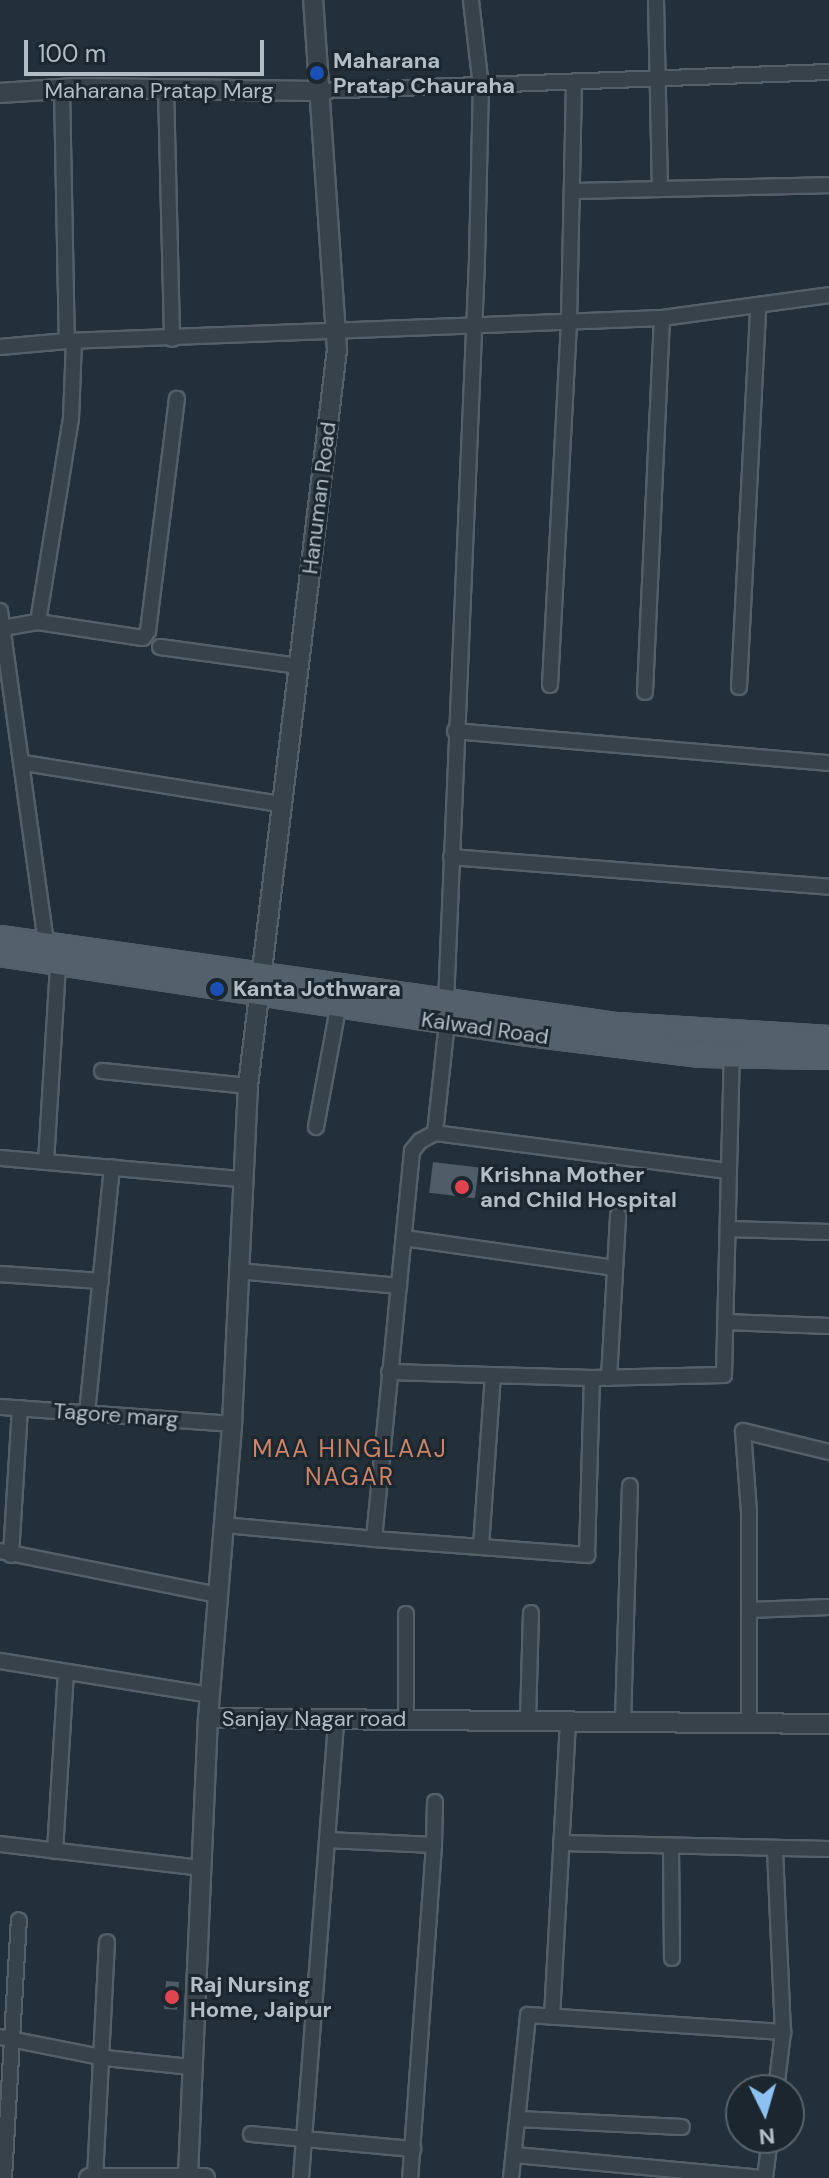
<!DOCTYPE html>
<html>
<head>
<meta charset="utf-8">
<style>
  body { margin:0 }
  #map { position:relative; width:829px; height:2178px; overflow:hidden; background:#243039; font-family:"DM Sans",sans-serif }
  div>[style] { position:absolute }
  .building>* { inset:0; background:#4f5d68; transform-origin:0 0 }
  .roads { filter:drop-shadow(2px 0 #555f68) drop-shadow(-2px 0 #555f68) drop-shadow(0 2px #555f68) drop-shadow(0 -2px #555f68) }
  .minor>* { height:14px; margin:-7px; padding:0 7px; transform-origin:7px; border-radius:7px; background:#37424a }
  .tertiary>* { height:18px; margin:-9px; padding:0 9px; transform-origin:9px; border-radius:9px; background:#37424a }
  .primary>* { height:22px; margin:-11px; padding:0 11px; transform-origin:11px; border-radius:11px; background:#55616a }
  .dots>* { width:22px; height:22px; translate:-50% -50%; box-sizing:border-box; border:4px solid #1c262f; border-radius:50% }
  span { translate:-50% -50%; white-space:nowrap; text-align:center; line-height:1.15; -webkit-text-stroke:6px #1c262f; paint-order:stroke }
  .poi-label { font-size:22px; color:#b2bdc6; font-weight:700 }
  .left { translate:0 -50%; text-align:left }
  .street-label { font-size:22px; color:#b2bdc6 }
  .neighbourhood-label { font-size:24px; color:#cd8466; letter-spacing:2px }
  .north { position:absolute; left:725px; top:2074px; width:80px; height:80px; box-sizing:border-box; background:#1c262f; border:2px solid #58626b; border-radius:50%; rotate:175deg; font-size:22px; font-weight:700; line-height:32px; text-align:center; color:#b2bdc6 }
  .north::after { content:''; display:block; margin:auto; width:28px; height:36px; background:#8cc1f1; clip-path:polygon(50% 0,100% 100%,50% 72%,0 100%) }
  .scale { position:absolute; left:24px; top:40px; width:240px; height:36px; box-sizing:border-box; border:4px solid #b2bdc6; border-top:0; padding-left:10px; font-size:24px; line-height:28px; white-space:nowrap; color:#b2bdc6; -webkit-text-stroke:6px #1c262f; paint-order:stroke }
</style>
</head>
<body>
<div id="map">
  <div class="building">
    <div style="left:433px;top:1162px;width:46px;height:31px;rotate:7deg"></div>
    <div style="left:166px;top:1981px;width:13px;height:28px;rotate:4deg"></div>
  </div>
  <div class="roads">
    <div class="minor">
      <div style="left:656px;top:0;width:189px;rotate:88.8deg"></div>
      <div style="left:62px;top:89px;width:252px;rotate:88.9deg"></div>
      <div style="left:67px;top:341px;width:595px;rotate:-2.21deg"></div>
      <div style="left:662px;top:318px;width:169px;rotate:-7.8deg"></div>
      <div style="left:166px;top:89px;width:250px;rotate:88.6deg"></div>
      <div style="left:318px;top:91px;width:511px;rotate:-2.13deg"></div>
      <div style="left:572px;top:191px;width:257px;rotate:-1.3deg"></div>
      <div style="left:0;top:347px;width:67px;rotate:-5.1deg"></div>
      <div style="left:0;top:611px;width:336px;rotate:82.1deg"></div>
      <div style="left:38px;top:622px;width:106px;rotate:8.7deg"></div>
      <div style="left:143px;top:638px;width:9px;rotate:-54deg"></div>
      <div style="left:148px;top:631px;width:234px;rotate:-82.9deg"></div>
      <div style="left:3px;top:628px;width:36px;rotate:-10deg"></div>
      <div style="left:38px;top:622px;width:206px;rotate:-80.8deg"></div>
      <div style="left:71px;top:419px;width:78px;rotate:-87.8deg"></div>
      <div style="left:160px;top:647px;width:139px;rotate:7.8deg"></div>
      <div style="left:550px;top:685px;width:363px;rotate:-87deg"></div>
      <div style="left:569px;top:322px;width:239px;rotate:-88.8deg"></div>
      <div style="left:739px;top:687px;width:381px;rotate:-87.1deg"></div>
      <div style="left:645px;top:692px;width:374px;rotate:-87.4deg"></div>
      <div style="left:455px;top:731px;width:375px;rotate:4.9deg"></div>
      <div style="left:24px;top:763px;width:260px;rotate:9.1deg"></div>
      <div style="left:451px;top:857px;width:379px;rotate:4.5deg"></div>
      <div style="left:446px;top:1003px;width:745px;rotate:-87.61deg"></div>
      <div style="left:477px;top:259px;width:172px;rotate:-88.7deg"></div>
      <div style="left:481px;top:87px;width:88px;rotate:-96.6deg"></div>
      <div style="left:102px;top:1071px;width:147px;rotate:5.9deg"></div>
      <div style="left:316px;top:1127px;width:121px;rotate:-79.5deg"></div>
      <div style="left:435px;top:1133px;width:111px;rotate:-83.8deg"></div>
      <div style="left:0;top:1158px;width:242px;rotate:5deg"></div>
      <div style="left:46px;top:1162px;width:199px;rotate:-86.5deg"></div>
      <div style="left:728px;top:1229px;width:101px;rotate:1.7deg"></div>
      <div style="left:404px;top:1238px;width:212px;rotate:8.1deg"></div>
      <div style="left:238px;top:1271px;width:162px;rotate:5.3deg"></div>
      <div style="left:0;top:1274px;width:101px;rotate:4deg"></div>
      <div style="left:725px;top:1322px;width:104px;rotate:2.2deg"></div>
      <div style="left:389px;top:1372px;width:203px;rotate:1.7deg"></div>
      <div style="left:592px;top:1378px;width:132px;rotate:-1.3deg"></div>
      <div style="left:724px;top:1375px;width:319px;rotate:-88.6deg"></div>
      <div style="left:609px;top:1378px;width:163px;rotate:-86.8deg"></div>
      <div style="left:0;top:1407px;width:233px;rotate:4.2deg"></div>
      <div style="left:87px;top:1413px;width:247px;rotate:-84.2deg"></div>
      <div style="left:224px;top:1525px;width:151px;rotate:5.3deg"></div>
      <div style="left:374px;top:1539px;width:390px;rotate:-84.4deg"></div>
      <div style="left:412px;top:1151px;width:13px;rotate:-51deg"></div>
      <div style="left:420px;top:1141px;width:17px;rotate:-28deg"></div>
      <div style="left:435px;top:1133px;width:296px;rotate:7.4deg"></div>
      <div style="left:374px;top:1539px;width:214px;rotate:4.3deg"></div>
      <div style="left:587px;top:1555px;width:177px;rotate:-88.4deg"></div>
      <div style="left:481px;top:1546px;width:171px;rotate:-86deg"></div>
      <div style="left:0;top:1551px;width:222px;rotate:11.4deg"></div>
      <div style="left:11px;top:1555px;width:147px;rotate:-86.5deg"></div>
      <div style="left:749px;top:1610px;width:80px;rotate:-2.1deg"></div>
      <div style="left:406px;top:1614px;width:105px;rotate:90deg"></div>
      <div style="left:0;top:1661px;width:213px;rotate:9.2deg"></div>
      <div style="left:528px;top:1720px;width:107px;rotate:-88.4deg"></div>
      <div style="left:623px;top:1721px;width:235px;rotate:-88.3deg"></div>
      <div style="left:749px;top:1723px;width:211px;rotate:-90deg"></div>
      <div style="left:749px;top:1512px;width:81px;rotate:-94.2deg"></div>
      <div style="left:743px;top:1431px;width:89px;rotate:13.7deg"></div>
      <div style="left:327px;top:1840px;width:107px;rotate:2.7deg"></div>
      <div style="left:434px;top:1845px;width:334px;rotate:94.1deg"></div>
      <div style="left:561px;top:1843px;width:268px;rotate:1.3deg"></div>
      <div style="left:0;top:1844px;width:201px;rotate:6.8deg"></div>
      <div style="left:434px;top:1845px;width:43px;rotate:-88.7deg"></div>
      <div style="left:671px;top:1846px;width:112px;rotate:89.5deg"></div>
      <div style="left:775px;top:1850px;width:182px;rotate:87.5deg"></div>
      <div style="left:783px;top:2032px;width:58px;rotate:96.9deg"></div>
      <div style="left:55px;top:1851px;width:179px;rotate:-86.5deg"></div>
      <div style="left:552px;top:2017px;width:296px;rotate:-86.9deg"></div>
      <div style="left:0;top:2037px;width:107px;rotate:11.3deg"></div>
      <div style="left:105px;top:2058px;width:85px;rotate:6deg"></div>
      <div style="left:518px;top:2119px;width:164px;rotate:2.8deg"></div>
      <div style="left:251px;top:2134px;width:163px;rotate:5.3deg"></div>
      <div style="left:515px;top:2155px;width:251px;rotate:5.3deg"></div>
      <div style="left:4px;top:2178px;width:258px;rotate:-86.7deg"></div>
      <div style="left:95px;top:2178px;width:236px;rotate:-87.1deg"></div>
      <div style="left:301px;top:2178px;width:460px;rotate:-85.6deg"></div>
      <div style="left:511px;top:2178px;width:164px;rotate:-84deg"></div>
      <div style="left:528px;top:2015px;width:256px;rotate:3.8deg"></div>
      <div style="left:765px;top:2178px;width:40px;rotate:-82.9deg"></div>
    </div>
    <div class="tertiary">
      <div style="left:0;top:93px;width:75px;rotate:-3.8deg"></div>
      <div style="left:75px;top:88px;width:243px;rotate:0.7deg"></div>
      <div style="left:208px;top:1718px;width:295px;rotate:-85.3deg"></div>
      <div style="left:232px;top:1424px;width:338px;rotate:-87.3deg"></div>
      <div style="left:248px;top:1086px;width:741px;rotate:-83.11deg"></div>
      <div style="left:337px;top:350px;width:351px;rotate:-93.9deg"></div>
      <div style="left:188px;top:2175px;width:457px;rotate:-87.5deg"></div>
      <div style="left:208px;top:1718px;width:621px;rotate:0.55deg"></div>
      <div style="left:89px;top:2178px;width:116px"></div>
    </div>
    <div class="primary">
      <div style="left:0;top:938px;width:623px;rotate:8.03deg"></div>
      <div style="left:617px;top:1025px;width:212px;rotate:3.5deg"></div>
      <div style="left:0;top:954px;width:535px;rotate:8.6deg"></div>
      <div style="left:529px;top:1034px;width:173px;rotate:7deg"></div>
      <div style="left:701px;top:1055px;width:128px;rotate:0.9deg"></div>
    </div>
  </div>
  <div class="dots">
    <div style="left:317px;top:73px;background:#1a4fb4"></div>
    <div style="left:217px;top:989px;background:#1a4fb4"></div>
    <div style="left:462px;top:1187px;background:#e0444e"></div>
    <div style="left:172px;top:1997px;background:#e0444e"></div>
  </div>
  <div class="poi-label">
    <span class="left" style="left:333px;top:73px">Maharana<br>Pratap Chauraha</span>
    <span class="left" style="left:233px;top:989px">Kanta Jothwara</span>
    <span class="left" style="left:480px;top:1187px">Krishna Mother<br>and Child Hospital</span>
    <span class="left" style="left:190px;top:1997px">Raj Nursing<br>Home, Jaipur</span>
  </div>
  <div class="street-label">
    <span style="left:159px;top:91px">Maharana Pratap Marg</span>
    <span style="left:319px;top:498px;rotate:-83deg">Hanuman Road</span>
    <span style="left:485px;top:1028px;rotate:8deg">Kalwad Road</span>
    <span style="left:116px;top:1415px;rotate:4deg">Tagore marg</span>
    <span style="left:314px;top:1719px">Sanjay Nagar road</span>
  </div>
  <div class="neighbourhood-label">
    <span style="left:350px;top:1463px">MAA HINGLAAJ<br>NAGAR</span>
  </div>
  <div class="north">N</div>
  <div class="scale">100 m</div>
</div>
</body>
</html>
